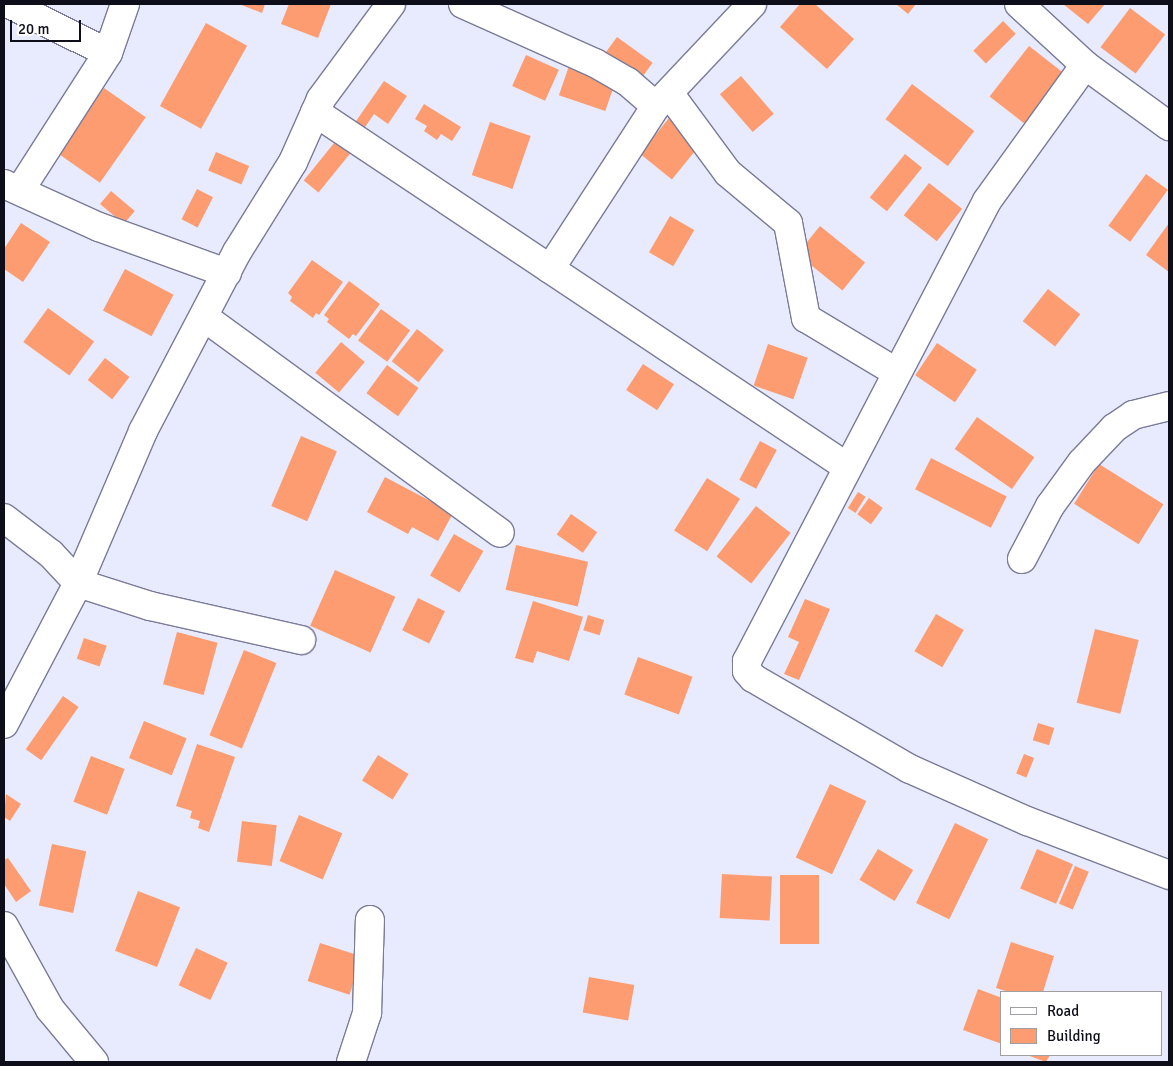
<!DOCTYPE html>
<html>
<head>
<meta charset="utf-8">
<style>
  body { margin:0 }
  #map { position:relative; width:1173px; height:1066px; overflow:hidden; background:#e8eafe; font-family:Signika,sans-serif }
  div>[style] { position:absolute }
  .building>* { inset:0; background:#fc9c70; transform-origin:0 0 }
  .roads { filter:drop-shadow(1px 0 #7a7b99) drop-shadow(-1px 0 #7a7b99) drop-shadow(0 1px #7a7b99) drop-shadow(0 -1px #7a7b99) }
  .minor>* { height:28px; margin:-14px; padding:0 14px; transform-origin:14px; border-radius:14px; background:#fff }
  span { translate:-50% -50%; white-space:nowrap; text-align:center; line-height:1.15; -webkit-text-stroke:4.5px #fff; paint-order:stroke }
  .frame { position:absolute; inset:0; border:5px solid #0e0e1a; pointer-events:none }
  .legend { position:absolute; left:1000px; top:991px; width:162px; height:65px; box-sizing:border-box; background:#fff; border:1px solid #9f9fa3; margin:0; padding:6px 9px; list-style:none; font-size:15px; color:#0e0e1a }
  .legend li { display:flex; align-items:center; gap:10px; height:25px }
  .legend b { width:25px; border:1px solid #9f9fa3 }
  .scale { position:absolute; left:10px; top:20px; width:71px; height:22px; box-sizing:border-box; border:2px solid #0e0e1a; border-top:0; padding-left:6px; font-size:15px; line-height:18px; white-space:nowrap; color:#0e0e1a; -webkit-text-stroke:4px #fff; paint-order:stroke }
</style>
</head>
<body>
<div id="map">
  <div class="building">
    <div style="clip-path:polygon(239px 4px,265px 4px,262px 13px)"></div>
    <div style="clip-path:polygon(289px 4px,331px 4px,318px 38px,281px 24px)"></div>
    <div style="clip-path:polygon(800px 4px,815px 4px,854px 39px,827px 69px,780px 27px)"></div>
    <div style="clip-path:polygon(896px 4px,916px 4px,908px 14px)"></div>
    <div style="clip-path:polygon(1063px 4px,1105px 4px,1088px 24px)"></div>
    <div style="left:1130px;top:8px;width:44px;height:49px;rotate:37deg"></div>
    <div style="left:1003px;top:21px;width:18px;height:42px;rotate:45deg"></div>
    <div style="left:206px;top:23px;width:47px;height:95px;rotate:29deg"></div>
    <div style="left:617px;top:37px;width:44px;height:23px;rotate:36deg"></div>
    <div style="left:1029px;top:46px;width:48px;height:64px;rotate:38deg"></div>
    <div style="left:526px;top:55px;width:36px;height:34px;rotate:24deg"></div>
    <div style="left:570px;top:63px;width:49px;height:34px;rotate:19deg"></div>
    <div style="left:741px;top:76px;width:50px;height:28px;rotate:49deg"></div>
    <div style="clip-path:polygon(384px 81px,407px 96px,388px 124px,374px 114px,363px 130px,354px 124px)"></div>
    <div style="left:912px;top:84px;width:78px;height:44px;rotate:37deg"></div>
    <div style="left:104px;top:88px;width:51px;height:80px;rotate:35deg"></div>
    <div style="clip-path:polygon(424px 104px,461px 127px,452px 141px,441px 134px,437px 140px,424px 131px,427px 126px,415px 119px)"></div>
    <div style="left:669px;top:118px;width:41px;height:46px;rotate:39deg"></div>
    <div style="left:490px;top:122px;width:43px;height:56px;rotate:19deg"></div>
    <div style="left:339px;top:137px;width:19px;height:56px;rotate:39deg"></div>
    <div style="left:216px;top:152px;width:36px;height:20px;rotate:23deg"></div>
    <div style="left:905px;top:154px;width:22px;height:56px;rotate:39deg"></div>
    <div style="left:1146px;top:174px;width:27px;height:64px;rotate:36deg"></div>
    <div style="left:929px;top:183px;width:42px;height:41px;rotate:38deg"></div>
    <div style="left:197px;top:189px;width:18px;height:34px;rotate:27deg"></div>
    <div style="left:111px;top:191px;width:31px;height:17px;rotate:40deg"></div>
    <div style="left:670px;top:216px;width:28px;height:42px;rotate:30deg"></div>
    <div style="clip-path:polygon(21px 223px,50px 242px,23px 282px,4px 269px,4px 249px)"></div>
    <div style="clip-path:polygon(1169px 223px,1169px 272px,1146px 255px)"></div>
    <div style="left:820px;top:226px;width:58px;height:36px;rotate:39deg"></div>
    <div style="clip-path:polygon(312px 260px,343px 282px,319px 315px,316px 313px,313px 318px,290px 301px,292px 297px,288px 293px)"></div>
    <div style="left:125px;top:269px;width:55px;height:47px;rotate:28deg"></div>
    <div style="clip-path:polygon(349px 281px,380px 304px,356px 336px,353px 334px,349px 339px,327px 322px,329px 319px,324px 315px)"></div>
    <div style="left:1048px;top:289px;width:41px;height:41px;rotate:38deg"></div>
    <div style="left:48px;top:308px;width:57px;height:42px;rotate:36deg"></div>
    <div style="left:381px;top:309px;width:36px;height:39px;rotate:36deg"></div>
    <div style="left:417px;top:329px;width:34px;height:41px;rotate:38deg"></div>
    <div style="left:341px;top:342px;width:31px;height:40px;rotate:40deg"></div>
    <div style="left:937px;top:343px;width:48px;height:39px;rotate:34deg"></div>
    <div style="left:768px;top:344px;width:42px;height:44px;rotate:19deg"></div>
    <div style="left:105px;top:358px;width:31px;height:28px;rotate:38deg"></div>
    <div style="left:643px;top:364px;width:37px;height:31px;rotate:33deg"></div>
    <div style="left:387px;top:365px;width:39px;height:35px;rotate:36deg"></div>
    <div style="left:977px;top:417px;width:70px;height:39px;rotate:35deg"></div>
    <div style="left:301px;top:436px;width:39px;height:76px;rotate:23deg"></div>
    <div style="left:760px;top:441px;width:19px;height:44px;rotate:28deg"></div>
    <div style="left:931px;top:458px;width:85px;height:35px;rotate:27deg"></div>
    <div style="left:1099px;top:464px;width:76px;height:47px;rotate:32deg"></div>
    <div style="clip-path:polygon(385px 477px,453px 513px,438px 541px,412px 527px,408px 534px,367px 512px)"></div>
    <div style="left:707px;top:478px;width:39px;height:62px;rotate:32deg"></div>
    <div style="left:858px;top:492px;width:9px;height:19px;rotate:32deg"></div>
    <div style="left:869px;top:498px;width:17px;height:20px;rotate:36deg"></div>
    <div style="left:756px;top:506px;width:44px;height:64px;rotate:38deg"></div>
    <div style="left:571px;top:514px;width:32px;height:25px;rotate:35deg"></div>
    <div style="left:454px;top:534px;width:34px;height:48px;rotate:30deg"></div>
    <div style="left:516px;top:545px;width:74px;height:46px;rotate:13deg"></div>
    <div style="left:335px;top:570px;width:66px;height:61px;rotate:24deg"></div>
    <div style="left:418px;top:598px;width:30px;height:36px;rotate:26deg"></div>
    <div style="clip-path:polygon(805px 599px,830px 609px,799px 680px,784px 674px,799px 642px,788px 637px)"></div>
    <div style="clip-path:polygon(533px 601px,583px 617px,569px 661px,537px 651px,533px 663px,515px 658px)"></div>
    <div style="left:936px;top:614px;width:32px;height:43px;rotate:30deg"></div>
    <div style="left:588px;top:615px;width:17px;height:16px;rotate:17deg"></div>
    <div style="left:1095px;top:629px;width:45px;height:76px;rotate:14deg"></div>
    <div style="left:177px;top:632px;width:42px;height:54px;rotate:15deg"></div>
    <div style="left:84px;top:638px;width:24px;height:22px;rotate:19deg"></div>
    <div style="left:244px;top:650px;width:35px;height:92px;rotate:22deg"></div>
    <div style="left:638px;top:657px;width:58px;height:40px;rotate:20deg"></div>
    <div style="left:63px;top:696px;width:19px;height:65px;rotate:35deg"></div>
    <div style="left:144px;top:721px;width:46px;height:40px;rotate:22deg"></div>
    <div style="left:1038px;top:723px;width:17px;height:18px;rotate:17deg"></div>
    <div style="clip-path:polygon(197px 744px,235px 757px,209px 832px,198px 828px,200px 821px,190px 818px,192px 811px,176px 806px)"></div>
    <div style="left:1024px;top:754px;width:11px;height:21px;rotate:22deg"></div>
    <div style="left:378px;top:755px;width:36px;height:30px;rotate:32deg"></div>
    <div style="left:91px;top:756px;width:36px;height:49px;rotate:21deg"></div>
    <div style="left:830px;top:784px;width:40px;height:81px;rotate:25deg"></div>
    <div style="clip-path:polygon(6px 794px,21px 804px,10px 821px,4px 817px)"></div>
    <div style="left:299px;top:815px;width:47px;height:50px;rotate:23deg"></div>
    <div style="left:242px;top:821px;width:35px;height:41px;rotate:7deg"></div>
    <div style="left:955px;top:823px;width:37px;height:89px;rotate:26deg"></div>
    <div style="left:52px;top:844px;width:35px;height:63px;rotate:12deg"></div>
    <div style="left:878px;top:849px;width:41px;height:36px;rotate:31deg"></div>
    <div style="left:1037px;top:849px;width:39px;height:43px;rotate:23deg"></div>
    <div style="clip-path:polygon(8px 858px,31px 891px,16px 902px,4px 884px,4px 860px)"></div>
    <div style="left:1075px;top:866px;width:15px;height:41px;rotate:23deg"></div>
    <div style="left:722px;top:874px;width:50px;height:44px;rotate:3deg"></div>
    <div style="left:780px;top:875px;width:39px;height:69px"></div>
    <div style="left:138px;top:891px;width:45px;height:64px;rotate:21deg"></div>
    <div style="clip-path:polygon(1011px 942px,1054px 956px,1043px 992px,1009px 992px,996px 988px)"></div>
    <div style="left:320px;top:943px;width:44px;height:40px;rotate:18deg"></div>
    <div style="left:196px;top:948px;width:35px;height:41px;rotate:25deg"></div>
    <div style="left:589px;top:977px;width:46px;height:36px;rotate:10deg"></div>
    <div style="clip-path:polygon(978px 989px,1002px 998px,1002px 1044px,963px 1030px)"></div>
    <div style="clip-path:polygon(1027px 1055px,1050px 1055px,1046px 1062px)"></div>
  </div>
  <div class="roads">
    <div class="minor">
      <div style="left:9px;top:4px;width:110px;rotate:26.3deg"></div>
      <div style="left:463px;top:4px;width:145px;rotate:24.1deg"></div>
      <div style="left:595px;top:63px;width:38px;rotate:30deg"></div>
      <div style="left:628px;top:82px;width:37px;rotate:41deg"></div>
      <div style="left:1019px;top:4px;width:90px;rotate:42.7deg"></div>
      <div style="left:1085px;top:65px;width:104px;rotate:36deg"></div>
      <div style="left:1085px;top:65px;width:168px;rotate:125.8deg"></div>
      <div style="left:987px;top:201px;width:519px;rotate:117.55deg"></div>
      <div style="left:747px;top:661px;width:10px;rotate:90deg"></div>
      <div style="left:747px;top:671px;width:9px;rotate:49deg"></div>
      <div style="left:753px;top:678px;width:181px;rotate:30.1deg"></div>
      <div style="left:910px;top:769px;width:128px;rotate:24deg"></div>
      <div style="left:1027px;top:821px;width:152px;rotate:20.8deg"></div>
      <div style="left:669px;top:93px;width:99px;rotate:53.6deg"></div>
      <div style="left:728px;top:173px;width:78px;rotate:39.8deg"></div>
      <div style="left:788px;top:223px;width:97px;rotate:79.3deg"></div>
      <div style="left:806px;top:318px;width:105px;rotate:31deg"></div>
      <div style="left:315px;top:112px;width:640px;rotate:33.71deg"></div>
      <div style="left:4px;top:184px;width:104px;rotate:24.4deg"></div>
      <div style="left:99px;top:227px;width:136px;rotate:19.8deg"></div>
      <div style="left:20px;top:190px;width:163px;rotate:-57.3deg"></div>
      <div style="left:108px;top:53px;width:52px;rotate:-70.9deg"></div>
      <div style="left:550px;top:269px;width:194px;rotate:-57deg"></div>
      <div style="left:656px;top:106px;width:140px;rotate:-46.7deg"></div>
      <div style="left:204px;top:317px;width:366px;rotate:36.1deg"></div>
      <div style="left:4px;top:518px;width:59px;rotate:37.5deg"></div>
      <div style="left:51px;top:554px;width:40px;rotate:47deg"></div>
      <div style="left:78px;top:583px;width:76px;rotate:17.7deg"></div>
      <div style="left:150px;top:606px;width:155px;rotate:12.7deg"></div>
      <div style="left:1022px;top:559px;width:60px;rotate:-62.2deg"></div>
      <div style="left:1050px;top:506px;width:54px;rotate:-54deg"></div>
      <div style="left:1082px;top:462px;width:47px;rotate:-46.7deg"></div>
      <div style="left:1114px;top:428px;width:23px;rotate:-34deg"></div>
      <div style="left:1133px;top:415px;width:37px;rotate:-14deg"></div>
      <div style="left:4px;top:724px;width:159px;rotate:-62.3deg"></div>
      <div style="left:78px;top:583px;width:165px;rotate:-66.8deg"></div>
      <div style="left:143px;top:431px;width:202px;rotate:-62.3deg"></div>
      <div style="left:237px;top:252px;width:106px;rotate:-58.1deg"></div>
      <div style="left:293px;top:162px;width:69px;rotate:-66deg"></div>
      <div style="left:321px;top:99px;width:118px;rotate:-53.6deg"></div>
      <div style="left:4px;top:926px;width:95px;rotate:61deg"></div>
      <div style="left:50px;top:1009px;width:69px;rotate:50.3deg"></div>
      <div style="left:351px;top:1062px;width:52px;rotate:-71.9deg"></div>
      <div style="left:367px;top:1013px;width:93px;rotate:-88.2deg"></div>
    </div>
  </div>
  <div class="frame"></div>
  <ul class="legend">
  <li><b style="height:6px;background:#fff"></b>Road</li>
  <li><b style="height:14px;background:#fc9c70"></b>Building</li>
  </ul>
  <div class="scale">20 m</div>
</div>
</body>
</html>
